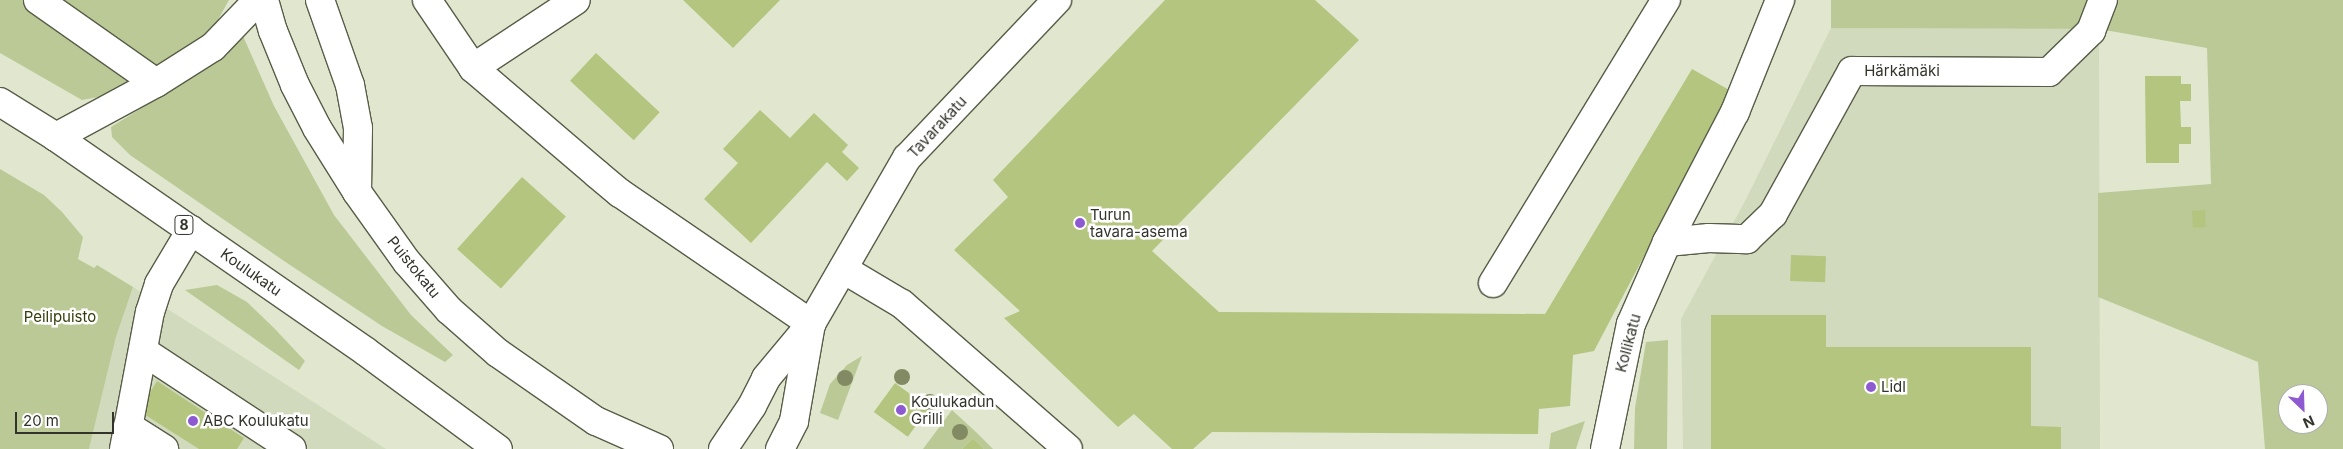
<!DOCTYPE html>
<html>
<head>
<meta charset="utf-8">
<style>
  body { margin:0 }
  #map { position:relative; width:2343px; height:449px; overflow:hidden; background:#e0e7ce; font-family:Inter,sans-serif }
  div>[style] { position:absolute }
  .built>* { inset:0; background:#d1dabc }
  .green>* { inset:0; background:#bbc996 }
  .building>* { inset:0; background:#b3c57f; transform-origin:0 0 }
  .roads { filter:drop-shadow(1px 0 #575d48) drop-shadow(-1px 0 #575d48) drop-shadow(0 1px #575d48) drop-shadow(0 -1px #575d48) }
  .minor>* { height:28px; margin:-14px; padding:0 14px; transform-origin:14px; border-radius:14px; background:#fff }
  .highway>* { height:28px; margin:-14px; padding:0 14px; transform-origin:14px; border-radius:14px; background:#fff }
  .trees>* { width:16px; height:16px; margin:-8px; border-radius:50%; background:#818a62 }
  .dots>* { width:14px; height:14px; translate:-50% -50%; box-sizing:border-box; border:2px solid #fff; border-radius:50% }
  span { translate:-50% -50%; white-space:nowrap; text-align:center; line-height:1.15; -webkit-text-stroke:5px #fff; paint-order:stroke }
  .shield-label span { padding:1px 4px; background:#fff; border:1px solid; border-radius:4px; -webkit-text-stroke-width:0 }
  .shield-label { font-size:14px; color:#32342b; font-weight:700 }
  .street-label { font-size:15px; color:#32342b }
  .poi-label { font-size:15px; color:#32342b }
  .left { translate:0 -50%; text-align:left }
  .park-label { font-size:15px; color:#343e09 }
  .north { position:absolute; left:2278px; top:384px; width:50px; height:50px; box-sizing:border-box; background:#fff; border:1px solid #adaeaa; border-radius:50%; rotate:156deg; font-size:14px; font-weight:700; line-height:20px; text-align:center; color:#32342b }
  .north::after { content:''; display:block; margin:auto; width:18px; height:22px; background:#8d5ad2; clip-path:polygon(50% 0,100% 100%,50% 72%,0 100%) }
  .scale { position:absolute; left:15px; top:412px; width:99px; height:22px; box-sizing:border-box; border:2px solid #32342b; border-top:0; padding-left:6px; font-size:15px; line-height:18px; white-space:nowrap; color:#32342b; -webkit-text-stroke:4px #fff; paint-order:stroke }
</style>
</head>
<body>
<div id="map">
  <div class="built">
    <div style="clip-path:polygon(1831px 28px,2099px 29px,2100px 449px,1683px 449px,1681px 319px,1745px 201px)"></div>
    <div style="clip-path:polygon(133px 287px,301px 394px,386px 449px,89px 449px,116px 337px)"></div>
  </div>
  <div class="green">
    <div style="clip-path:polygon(0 0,229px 0,214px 27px,202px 39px,147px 75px,104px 96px,82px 100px,0 53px)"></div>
    <div style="clip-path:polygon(evenodd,1831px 0,2343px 0,2343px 449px,2265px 449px,2258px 362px,2098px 297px,2098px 193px,2211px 184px,2207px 48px,2099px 29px,1831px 28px,1831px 0,2288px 394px,2318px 394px,2318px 424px,2288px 424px,2288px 394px)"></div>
    <div style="clip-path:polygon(243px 36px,274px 106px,334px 215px,411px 315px,453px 355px,445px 362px,382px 326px,284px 261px,130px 155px,112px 137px,111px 127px,227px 55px)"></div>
    <div style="clip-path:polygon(0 169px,44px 195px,62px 212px,83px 237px,78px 259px,94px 268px,97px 265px,133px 287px,116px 337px,89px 449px,0 449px)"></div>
    <div style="clip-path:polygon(217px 285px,247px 302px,274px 328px,305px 361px,299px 370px,185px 290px)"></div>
    <div style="clip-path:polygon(1668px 340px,1667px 449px,1634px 449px,1635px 408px,1646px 342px)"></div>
    <div style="clip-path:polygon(862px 356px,838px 420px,820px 413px,830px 384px,847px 365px)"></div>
    <div style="clip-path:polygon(952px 410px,977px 433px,993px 449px,984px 449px,973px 438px,962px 449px,923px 449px)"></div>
    <div style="clip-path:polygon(1585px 421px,1576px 449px,1549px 449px,1551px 433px)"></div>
  </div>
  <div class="building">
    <div style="clip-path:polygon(683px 0,780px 0,733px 48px)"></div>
    <div style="clip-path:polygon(1165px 0,1315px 0,1359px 40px,1152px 251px,1219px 312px,1545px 314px,1692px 69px,1731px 91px,1594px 351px,1573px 355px,1570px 406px,1539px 409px,1538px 434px,1212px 432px,1193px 449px,1172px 449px,1134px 414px,1118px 427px,1004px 318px,1020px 311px,954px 250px,1008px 197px,993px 180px)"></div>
    <div style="left:596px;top:53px;width:87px;height:38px;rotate:43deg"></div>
    <div style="clip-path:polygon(2145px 76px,2181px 76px,2181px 84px,2191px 84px,2191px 101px,2180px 101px,2181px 127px,2191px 127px,2191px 144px,2179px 144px,2179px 163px,2146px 163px)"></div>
    <div style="clip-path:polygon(760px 110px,790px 138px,814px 113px,848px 145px,842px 152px,859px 168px,847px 181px,827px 162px,751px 243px,704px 199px,738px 163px,723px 149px)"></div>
    <div style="left:522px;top:177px;width:59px;height:97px;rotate:42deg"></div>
    <div style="left:2205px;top:210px;width:17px;height:13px;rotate:87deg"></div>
    <div style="left:1791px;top:255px;width:35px;height:26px;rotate:2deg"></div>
    <div style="clip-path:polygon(1711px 315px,1826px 315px,1826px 347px,2031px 347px,2031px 426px,2061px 427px,2061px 449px,1711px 449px)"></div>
    <div style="clip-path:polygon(157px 381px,244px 438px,237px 449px,199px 449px,139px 411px)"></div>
    <div style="left:895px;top:383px;width:42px;height:36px;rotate:36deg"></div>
    <div style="clip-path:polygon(973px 438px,984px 449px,962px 449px)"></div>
  </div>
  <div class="roads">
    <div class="minor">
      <div style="left:38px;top:0;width:144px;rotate:35.1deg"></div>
      <div style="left:320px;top:0;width:90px;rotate:70.6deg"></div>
      <div style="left:350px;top:85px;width:44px;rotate:79.5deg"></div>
      <div style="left:358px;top:128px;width:64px;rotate:90.9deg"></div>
      <div style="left:427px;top:0;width:82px;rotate:55.9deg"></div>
      <div style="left:473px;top:68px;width:163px;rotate:40.5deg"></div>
      <div style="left:597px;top:174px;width:30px;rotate:40deg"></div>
      <div style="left:620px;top:193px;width:232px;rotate:34.4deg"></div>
      <div style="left:473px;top:68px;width:123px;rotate:-33.4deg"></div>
      <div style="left:56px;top:137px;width:114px;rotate:-28.4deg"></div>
      <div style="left:156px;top:83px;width:67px;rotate:-32.3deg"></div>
      <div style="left:213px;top:47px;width:65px;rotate:-46.2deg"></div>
      <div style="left:1667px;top:242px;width:42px;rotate:-5.4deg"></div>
      <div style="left:1709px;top:238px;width:38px;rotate:2deg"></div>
      <div style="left:1747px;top:239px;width:36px;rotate:-44deg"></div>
      <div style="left:1773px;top:214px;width:163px;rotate:-61.1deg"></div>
      <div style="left:1852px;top:71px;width:197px;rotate:0.3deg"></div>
      <div style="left:2049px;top:72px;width:59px;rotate:-44.3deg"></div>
      <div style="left:2091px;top:31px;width:33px;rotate:-69deg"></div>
      <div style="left:843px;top:269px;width:69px;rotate:30.7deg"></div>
      <div style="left:902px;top:304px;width:220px;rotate:41.1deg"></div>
      <div style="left:1493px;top:283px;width:332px;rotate:-58.6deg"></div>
      <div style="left:143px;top:351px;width:178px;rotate:33.3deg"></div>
      <div style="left:128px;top:426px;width:43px;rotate:32.6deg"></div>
      <div style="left:124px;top:449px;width:139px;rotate:-79.3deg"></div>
      <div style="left:150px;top:312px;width:29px;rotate:-72deg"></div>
      <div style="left:159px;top:284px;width:63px;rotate:-59.3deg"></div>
      <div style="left:723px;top:449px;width:52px;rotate:-56deg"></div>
      <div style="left:752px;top:406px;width:31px;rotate:-63deg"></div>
      <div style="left:766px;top:378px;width:70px;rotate:-50.2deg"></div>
      <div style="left:811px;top:324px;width:192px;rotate:-60deg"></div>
      <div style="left:907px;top:158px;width:218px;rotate:-46.5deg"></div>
      <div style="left:780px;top:449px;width:31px;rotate:-63deg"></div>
      <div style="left:794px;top:421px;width:98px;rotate:-80.1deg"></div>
      <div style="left:1605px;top:449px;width:128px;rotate:-78.3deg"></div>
      <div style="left:1631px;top:324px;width:90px;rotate:-66.3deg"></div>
      <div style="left:1667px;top:242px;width:147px;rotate:-62.4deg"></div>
      <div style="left:1735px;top:112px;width:121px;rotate:-68.1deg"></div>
    </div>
    <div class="highway">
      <div style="left:264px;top:0;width:32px;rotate:74deg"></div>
      <div style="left:273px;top:31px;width:58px;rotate:67.8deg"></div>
      <div style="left:295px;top:85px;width:48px;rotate:62.9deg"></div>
      <div style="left:317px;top:128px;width:75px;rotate:58deg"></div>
      <div style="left:357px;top:192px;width:86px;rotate:54.5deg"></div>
      <div style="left:407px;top:262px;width:64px;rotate:48.8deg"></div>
      <div style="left:449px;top:310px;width:65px;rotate:41.3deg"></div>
      <div style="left:498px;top:353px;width:119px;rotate:34.8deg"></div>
      <div style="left:596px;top:421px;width:69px;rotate:24deg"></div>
      <div style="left:0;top:102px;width:66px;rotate:32deg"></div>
      <div style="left:56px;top:137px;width:376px;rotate:34.7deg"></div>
      <div style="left:365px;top:351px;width:165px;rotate:36.4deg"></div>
    </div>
  </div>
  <div class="trees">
    <div style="left:902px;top:377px"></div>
    <div style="left:845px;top:378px"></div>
    <div style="left:930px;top:402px"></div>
    <div style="left:960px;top:432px"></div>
  </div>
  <div class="dots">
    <div style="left:1080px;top:223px;background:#8d5ad2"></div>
    <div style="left:1871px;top:387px;background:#8d5ad2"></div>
    <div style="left:901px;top:410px;background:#8d5ad2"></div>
    <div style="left:193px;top:421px;background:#8d5ad2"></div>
  </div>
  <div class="shield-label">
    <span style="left:184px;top:225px">8</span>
  </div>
  <div class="street-label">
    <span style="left:1902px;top:71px">Härkämäki</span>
    <span style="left:937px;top:127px;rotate:-47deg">Tavarakatu</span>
    <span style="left:414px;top:267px;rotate:51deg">Puistokatu</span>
    <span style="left:251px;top:272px;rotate:35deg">Koulukatu</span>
    <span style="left:1628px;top:343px;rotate:-75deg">Kollikatu</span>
  </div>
  <div class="poi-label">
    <span class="left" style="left:1090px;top:223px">Turun<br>tavara-asema</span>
    <span class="left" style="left:1881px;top:387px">Lidl</span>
    <span class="left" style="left:911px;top:410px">Koulukadun<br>Grilli</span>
    <span class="left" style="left:203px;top:421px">ABC Koulukatu</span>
  </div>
  <div class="park-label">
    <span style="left:60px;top:317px">Peilipuisto</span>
  </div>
  <div class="north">N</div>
  <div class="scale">20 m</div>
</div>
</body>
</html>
